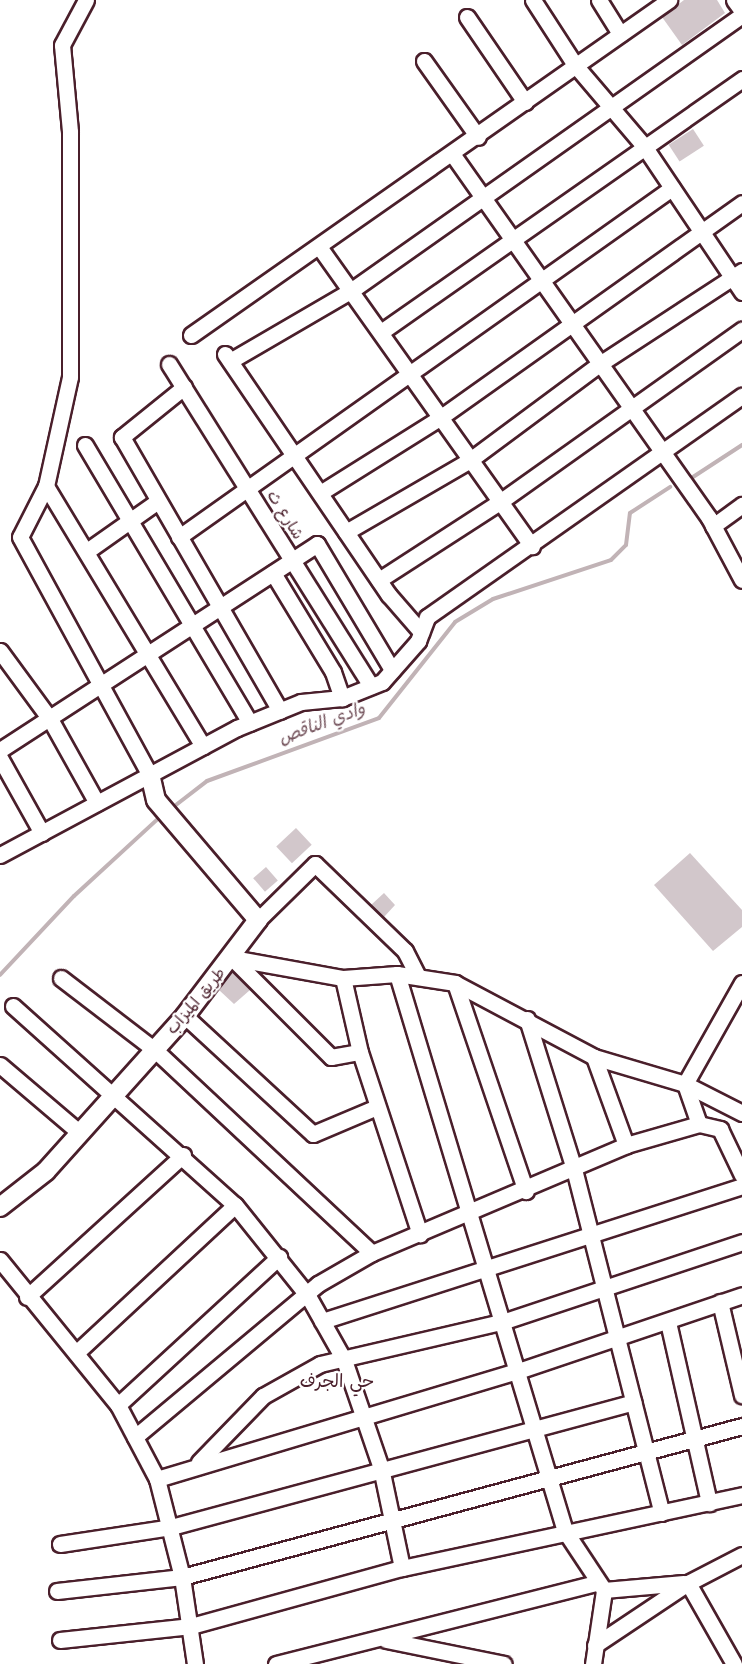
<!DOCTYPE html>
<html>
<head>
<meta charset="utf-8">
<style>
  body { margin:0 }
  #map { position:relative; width:742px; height:1664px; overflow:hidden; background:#fff; font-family:"Comic Neue","Playpen Sans Arabic",sans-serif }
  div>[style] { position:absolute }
  .stream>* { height:4px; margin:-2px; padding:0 2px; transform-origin:2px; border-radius:2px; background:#c1b3b6 }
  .building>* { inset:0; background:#d2c7cb; transform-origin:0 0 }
  .roads { filter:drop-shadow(2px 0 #4a1f2b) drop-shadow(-2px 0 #4a1f2b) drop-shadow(0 2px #4a1f2b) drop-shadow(0 -2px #4a1f2b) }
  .minor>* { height:15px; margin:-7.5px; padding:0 7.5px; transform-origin:7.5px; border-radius:7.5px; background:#fff }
  .tertiary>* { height:18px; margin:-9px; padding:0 9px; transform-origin:9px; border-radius:9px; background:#fff }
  span { translate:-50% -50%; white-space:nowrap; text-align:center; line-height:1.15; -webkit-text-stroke:4.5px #fff; paint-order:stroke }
  .street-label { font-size:16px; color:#4a1f2b }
  .water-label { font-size:18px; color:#74535c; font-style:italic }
  .neighbourhood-label { font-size:18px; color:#4a1f2b }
</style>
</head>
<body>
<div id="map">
  <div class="stream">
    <div style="left:693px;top:477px;width:59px;rotate:-33.1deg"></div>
    <div style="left:172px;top:808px;width:44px;rotate:-37.6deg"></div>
    <div style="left:207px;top:781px;width:183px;rotate:-20.1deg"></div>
    <div style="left:379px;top:718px;width:122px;rotate:-51.6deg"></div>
    <div style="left:455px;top:622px;width:44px;rotate:-31.2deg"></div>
    <div style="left:493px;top:599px;width:124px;rotate:-18.3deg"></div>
    <div style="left:611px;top:560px;width:21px;rotate:-45deg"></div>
    <div style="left:626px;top:545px;width:32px;rotate:-83deg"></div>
    <div style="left:630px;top:513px;width:48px;rotate:-33deg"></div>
    <div style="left:0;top:975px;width:108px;rotate:-46.9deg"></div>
    <div style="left:74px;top:896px;width:118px;rotate:-42.6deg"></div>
  </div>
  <div class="building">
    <div style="clip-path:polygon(684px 0,717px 0,725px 13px,682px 45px,662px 17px)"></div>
    <div style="left:693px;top:129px;width:20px;height:29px;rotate:57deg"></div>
    <div style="left:296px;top:828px;width:23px;height:27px;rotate:47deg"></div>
    <div style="clip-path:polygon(690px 853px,742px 910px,742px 927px,713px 951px,654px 885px)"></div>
    <div style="left:266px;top:867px;width:18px;height:17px;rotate:49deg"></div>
    <div style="clip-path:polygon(384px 893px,395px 905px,384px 917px,371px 905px)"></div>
    <div style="clip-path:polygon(232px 972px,250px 990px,234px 1004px,219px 990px)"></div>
  </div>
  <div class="roads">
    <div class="minor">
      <div style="left:86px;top:0;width:51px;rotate:118.1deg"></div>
      <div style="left:62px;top:45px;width:87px;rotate:84.7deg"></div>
      <div style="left:70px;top:132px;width:245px;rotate:90deg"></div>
      <div style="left:70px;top:377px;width:112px;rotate:102.4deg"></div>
      <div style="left:46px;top:486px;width:57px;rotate:117deg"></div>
      <div style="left:20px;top:537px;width:271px;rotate:61.4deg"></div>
      <div style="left:533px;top:0;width:77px;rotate:57.1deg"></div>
      <div style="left:575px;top:65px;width:106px;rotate:49.6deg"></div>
      <div style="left:644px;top:146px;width:176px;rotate:56.1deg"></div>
      <div style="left:599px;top:0;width:40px;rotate:58deg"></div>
      <div style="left:734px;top:0;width:14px;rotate:54deg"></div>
      <div style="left:467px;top:17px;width:103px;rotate:55.7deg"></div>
      <div style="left:424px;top:61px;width:93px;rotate:54.6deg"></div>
      <div style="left:453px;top:155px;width:444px;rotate:54.8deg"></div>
      <div style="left:709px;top:518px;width:70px;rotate:62deg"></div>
      <div style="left:320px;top:248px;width:366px;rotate:54.6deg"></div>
      <div style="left:381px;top:332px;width:441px;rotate:-35deg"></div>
      <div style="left:191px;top:335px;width:584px;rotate:-35.02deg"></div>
      <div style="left:225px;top:354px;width:292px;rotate:55.8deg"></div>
      <div style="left:389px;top:595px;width:49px;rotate:49.1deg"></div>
      <div style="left:230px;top:361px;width:141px;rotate:-30.2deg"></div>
      <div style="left:352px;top:290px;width:477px;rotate:-35.2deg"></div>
      <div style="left:169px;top:364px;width:380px;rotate:57.9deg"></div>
      <div style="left:184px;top:387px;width:80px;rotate:141.1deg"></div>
      <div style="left:122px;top:437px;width:316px;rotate:60deg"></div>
      <div style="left:85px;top:445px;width:323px;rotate:59.3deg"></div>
      <div style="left:46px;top:486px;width:304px;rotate:58.9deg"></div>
      <div style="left:320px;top:493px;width:143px;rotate:-32.1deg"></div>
      <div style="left:441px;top:417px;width:369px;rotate:-35.4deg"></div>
      <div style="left:713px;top:526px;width:36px;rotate:-36deg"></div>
      <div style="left:346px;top:532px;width:143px;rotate:-30.1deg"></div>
      <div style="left:470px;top:460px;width:159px;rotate:-36.6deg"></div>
      <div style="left:598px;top:365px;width:172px;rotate:-33.1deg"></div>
      <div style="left:179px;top:537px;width:604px;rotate:-35.3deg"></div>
      <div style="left:87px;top:551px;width:87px;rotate:-35.2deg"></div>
      <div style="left:273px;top:573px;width:116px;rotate:58.8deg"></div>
      <div style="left:333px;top:672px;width:28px;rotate:71deg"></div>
      <div style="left:379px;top:580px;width:145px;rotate:-32.9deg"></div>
      <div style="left:501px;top:501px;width:296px;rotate:-35.4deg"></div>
      <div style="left:0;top:651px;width:84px;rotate:53.7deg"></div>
      <div style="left:50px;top:719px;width:96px;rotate:60.8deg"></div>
      <div style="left:0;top:750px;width:378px;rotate:-33deg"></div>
      <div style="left:317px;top:544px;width:147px;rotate:59.2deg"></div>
      <div style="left:0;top:758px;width:86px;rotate:60.8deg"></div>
      <div style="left:0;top:855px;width:269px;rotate:-28.2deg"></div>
      <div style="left:237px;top:728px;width:69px;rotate:-22.1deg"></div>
      <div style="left:301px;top:702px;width:41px;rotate:-5.6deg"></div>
      <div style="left:342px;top:698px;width:43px;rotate:-21.8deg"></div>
      <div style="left:382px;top:682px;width:55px;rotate:-48.7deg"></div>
      <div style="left:418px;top:641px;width:26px;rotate:-69deg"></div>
      <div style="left:427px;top:617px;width:385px;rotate:-35.1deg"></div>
      <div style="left:258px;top:920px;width:80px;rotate:-44.5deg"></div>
      <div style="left:315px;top:864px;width:125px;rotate:44deg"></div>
      <div style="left:405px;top:951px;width:28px;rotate:63deg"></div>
      <div style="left:232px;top:958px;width:113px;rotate:10.2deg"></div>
      <div style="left:343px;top:978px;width:54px;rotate:-4.2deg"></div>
      <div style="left:397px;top:974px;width:59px;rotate:8.8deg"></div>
      <div style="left:455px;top:983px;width:157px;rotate:28deg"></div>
      <div style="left:594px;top:1057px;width:95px;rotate:16.5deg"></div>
      <div style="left:685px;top:1084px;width:64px;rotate:27deg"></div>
      <div style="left:232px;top:958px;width:140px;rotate:45deg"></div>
      <div style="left:331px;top:1057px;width:29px;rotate:-10deg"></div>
      <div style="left:397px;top:974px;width:582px;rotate:73.22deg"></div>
      <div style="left:565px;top:1531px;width:71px;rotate:56.5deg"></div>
      <div style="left:61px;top:978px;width:118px;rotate:37.5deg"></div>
      <div style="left:155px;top:1050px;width:297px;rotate:43.1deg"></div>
      <div style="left:343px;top:978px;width:76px;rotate:77.1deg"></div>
      <div style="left:360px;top:1052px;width:192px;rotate:71.8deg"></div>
      <div style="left:455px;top:983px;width:220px;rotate:71.2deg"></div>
      <div style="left:13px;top:1006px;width:298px;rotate:41.9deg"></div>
      <div style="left:235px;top:1205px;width:117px;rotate:51.3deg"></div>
      <div style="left:308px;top:1296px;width:73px;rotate:60.6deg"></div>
      <div style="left:344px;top:1360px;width:114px;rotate:71.1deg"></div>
      <div style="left:381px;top:1468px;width:102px;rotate:78.1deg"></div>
      <div style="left:185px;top:1016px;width:174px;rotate:42.7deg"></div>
      <div style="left:313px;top:1134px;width:69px;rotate:-22.9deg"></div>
      <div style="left:527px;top:1019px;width:157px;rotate:72.6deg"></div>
      <div style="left:574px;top:1169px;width:355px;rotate:75.7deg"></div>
      <div style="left:594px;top:1057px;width:94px;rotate:70deg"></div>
      <div style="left:0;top:1065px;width:105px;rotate:40.4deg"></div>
      <div style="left:699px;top:1124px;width:42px;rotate:-109.3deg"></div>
      <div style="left:685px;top:1084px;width:116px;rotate:-60.6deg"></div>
      <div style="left:0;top:1260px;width:187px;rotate:50.9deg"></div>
      <div style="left:118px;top:1405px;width:84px;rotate:62.2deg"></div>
      <div style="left:157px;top:1479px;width:101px;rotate:75.7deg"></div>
      <div style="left:182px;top:1577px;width:88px;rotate:81.5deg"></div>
      <div style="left:27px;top:1297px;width:211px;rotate:-42.3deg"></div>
      <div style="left:720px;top:1302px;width:96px;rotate:76.7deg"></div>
      <div style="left:322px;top:1321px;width:441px;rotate:-17.8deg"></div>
      <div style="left:668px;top:1322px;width:186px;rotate:77.2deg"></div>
      <div style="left:76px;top:1353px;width:217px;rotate:-42.9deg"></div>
      <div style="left:118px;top:1405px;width:219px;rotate:-42.6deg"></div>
      <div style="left:135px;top:1437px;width:239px;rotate:-39.9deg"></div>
      <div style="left:318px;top:1284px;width:62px;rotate:-29.9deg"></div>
      <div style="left:372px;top:1253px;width:276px;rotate:-23deg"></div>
      <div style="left:626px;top:1145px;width:76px;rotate:-16deg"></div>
      <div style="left:699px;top:1124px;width:22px;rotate:13deg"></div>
      <div style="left:720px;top:1129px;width:51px;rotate:64.4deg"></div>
      <div style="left:199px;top:1462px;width:92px;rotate:-45.9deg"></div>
      <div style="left:263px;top:1396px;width:65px;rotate:-29.3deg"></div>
      <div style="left:320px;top:1364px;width:190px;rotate:-13.1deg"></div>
      <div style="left:505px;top:1321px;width:250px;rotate:-18.4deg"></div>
      <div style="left:157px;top:1479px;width:380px;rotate:-16.7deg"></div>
      <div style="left:521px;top:1370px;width:233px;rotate:-18.7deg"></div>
      <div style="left:60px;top:1544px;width:112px;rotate:-8.7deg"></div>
      <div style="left:171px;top:1527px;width:479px;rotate:-15.1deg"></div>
      <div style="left:688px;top:1583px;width:93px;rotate:60.4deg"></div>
      <div style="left:604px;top:1590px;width:80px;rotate:-5deg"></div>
      <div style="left:57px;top:1591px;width:126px;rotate:-6.4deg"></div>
      <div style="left:182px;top:1577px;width:580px;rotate:-15.09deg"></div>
      <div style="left:60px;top:1640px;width:132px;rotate:-6.1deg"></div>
      <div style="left:191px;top:1626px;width:219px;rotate:-15.4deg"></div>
      <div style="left:402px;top:1568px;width:348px;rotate:-12.1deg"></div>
      <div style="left:386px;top:1640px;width:120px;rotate:11.5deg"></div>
      <div style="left:595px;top:1645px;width:112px;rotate:-33.7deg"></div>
      <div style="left:688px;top:1583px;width:61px;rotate:-27.4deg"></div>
      <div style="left:276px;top:1664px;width:331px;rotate:-14.2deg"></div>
      <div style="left:593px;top:1664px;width:75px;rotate:-81.5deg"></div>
    </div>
    <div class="tertiary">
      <div style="left:0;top:1207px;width:58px;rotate:-38deg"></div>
      <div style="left:46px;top:1171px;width:208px;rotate:-48.1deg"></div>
      <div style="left:185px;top:1016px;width:121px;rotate:-52.8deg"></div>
      <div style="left:258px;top:920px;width:157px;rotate:-130.4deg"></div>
      <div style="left:156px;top:800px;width:26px;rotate:-103deg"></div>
    </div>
  </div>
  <div class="street-label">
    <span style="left:285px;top:515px;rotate:58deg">شارع ث</span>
    <span style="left:196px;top:1001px;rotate:-50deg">طريق الميزاب</span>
  </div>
  <div class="water-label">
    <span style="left:322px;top:724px;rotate:-20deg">وادي الناقص</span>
  </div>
  <div class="neighbourhood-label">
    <span style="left:337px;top:1382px">حي الجرف</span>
  </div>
</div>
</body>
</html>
